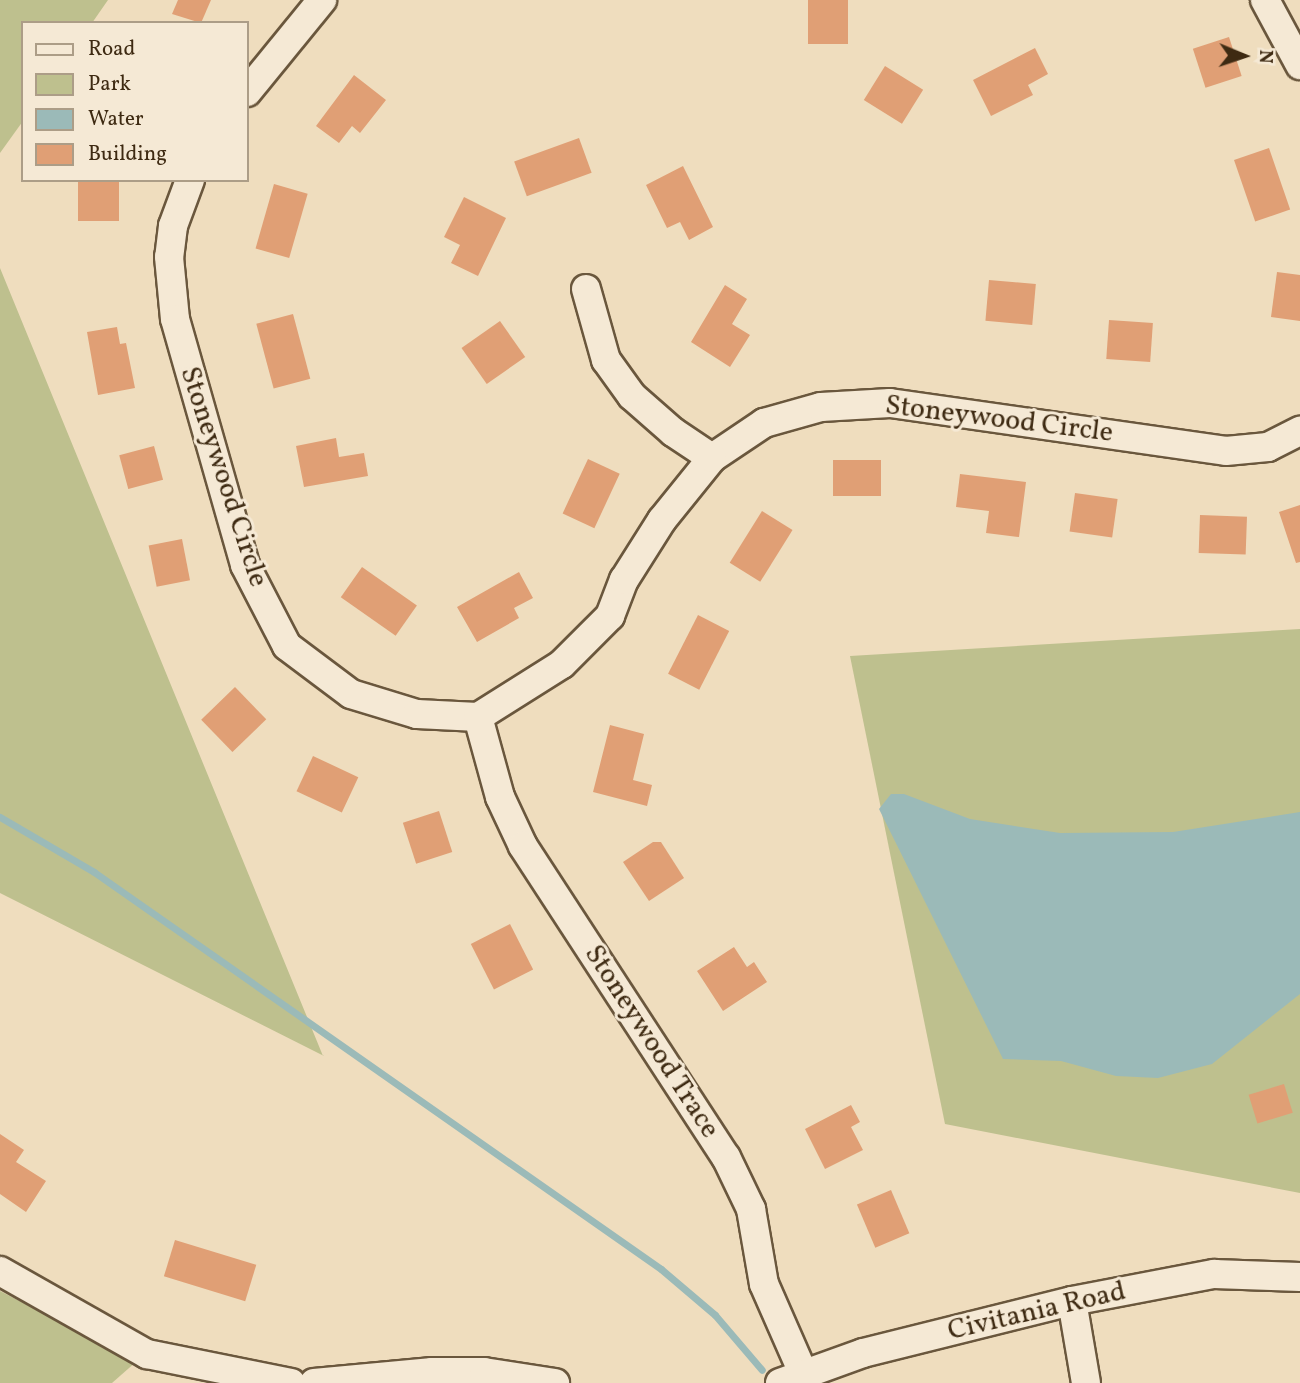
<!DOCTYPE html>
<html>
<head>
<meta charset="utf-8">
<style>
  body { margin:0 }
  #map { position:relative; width:1300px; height:1383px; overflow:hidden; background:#efddbe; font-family:Vollkorn,serif }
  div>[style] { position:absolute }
  .green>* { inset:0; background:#bec08e }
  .water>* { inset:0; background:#9bbab8 }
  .stream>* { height:7px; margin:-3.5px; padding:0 3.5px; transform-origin:3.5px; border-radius:3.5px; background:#9bbab8 }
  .building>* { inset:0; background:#e09f75; transform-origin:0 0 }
  .roads { filter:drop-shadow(2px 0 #6a573d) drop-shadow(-2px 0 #6a573d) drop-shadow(0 2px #6a573d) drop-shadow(0 -2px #6a573d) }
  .minor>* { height:28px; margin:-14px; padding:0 14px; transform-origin:14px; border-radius:14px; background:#f5e9d5 }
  span { translate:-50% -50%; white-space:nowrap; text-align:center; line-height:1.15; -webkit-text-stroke:6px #f5e9d5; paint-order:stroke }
  .street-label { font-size:28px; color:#3e2a12 }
  .legend { position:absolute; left:21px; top:21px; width:228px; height:161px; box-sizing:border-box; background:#f5e9d5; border:2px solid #ac9d87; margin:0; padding:9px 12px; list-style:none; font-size:21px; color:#3e2a12 }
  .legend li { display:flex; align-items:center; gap:14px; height:35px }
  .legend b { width:35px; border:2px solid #ac9d87 }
  .north { position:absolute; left:1209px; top:21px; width:70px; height:70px; -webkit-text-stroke:5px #f5e9d5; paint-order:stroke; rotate:92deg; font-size:19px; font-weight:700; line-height:28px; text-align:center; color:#3e2a12 }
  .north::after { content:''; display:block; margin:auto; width:24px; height:32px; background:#3e2a12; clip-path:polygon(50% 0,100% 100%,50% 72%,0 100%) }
</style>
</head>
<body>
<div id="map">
  <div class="green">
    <div style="clip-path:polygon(0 0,108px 0,92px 23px,23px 23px,23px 121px,0 153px)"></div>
    <div style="clip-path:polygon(0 268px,323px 1056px,324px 1056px,0 893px)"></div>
    <div style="clip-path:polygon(1300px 629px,1300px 1193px,945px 1124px,850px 656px)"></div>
    <div style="clip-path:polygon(0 1291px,137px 1361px,112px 1383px,0 1383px)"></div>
  </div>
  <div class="water">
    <div style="clip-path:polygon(891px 794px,904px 794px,970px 819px,1060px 833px,1173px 832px,1300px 812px,1300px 994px,1212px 1064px,1158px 1078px,1116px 1076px,1061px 1061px,1003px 1059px,879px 809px)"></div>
  </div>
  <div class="stream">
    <div style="left:0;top:817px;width:109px;rotate:30.3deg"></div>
    <div style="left:94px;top:872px;width:692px;rotate:35deg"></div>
    <div style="left:661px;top:1269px;width:71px;rotate:40.4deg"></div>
    <div style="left:715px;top:1315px;width:72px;rotate:49.5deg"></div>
  </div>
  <div class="building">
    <div style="clip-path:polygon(178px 0,211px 0,201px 23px,172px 14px)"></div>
    <div style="left:808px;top:0;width:40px;height:44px"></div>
    <div style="left:1229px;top:37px;width:41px;height:38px;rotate:72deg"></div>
    <div style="clip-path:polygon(1035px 48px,1048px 74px,1028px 85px,1033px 95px,991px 116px,973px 80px)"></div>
    <div style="left:885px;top:66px;width:45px;height:40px;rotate:32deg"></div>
    <div style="clip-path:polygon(354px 75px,386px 100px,360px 133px,352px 126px,339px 143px,316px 126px)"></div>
    <div style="left:579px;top:138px;width:37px;height:69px;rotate:70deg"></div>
    <div style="left:1269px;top:148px;width:65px;height:37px;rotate:71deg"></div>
    <div style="clip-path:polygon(683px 166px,713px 227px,689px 240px,680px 222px,667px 228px,646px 185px)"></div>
    <div style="left:78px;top:180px;width:41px;height:41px"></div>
    <div style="left:274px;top:184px;width:35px;height:67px;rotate:16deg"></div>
    <div style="clip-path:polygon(464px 197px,506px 218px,478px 276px,451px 263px,460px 245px,444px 237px)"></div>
    <div style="clip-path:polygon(1277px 272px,1300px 275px,1300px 321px,1271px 317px)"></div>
    <div style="left:989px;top:280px;width:47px;height:41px;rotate:5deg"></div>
    <div style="clip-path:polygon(725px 285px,747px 299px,732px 324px,750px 335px,730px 367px,691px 342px)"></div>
    <div style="left:293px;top:314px;width:67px;height:38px;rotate:75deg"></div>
    <div style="left:1109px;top:320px;width:44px;height:39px;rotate:4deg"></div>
    <div style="left:500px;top:321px;width:44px;height:47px;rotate:55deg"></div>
    <div style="clip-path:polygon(117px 327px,120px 344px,126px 343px,135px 388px,98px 395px,87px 332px)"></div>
    <div style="clip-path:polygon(336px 438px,339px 457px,364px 453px,368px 476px,304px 487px,296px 446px)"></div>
    <div style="left:154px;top:446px;width:35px;height:36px;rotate:75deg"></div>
    <div style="left:588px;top:459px;width:35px;height:60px;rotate:25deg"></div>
    <div style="left:881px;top:460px;width:36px;height:48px;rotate:90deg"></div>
    <div style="clip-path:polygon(960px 474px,1026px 482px,1019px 537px,986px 533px,989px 511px,956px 507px)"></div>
    <div style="left:1075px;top:493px;width:43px;height:39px;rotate:8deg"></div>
    <div style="clip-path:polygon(1300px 505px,1300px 562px,1296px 563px,1279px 512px)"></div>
    <div style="left:762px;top:511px;width:36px;height:61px;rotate:32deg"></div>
    <div style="left:1200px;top:515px;width:47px;height:38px;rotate:2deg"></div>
    <div style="left:182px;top:539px;width:42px;height:34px;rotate:79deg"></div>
    <div style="left:362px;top:567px;width:67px;height:37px;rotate:35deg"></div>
    <div style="clip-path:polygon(519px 572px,533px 598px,514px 608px,519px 618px,477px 642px,457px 607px)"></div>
    <div style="left:698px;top:615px;width:35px;height:66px;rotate:27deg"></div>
    <div style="left:235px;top:687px;width:45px;height:47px;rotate:46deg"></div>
    <div style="clip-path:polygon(610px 725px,644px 734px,633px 780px,652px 785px,647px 806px,593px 792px)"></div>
    <div style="left:313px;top:756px;width:50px;height:39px;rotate:25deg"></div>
    <div style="left:439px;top:811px;width:43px;height:38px;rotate:72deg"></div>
    <div style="clip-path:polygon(653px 842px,661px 842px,684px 878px,649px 901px,623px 862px)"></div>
    <div style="left:510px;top:924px;width:51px;height:44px;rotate:63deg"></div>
    <div style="clip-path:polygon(734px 947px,747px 967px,754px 962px,767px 982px,723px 1011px,697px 971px)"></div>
    <div style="left:1284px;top:1084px;width:30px;height:37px;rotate:73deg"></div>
    <div style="clip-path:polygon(851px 1105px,860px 1122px,851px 1127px,863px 1150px,825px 1169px,805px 1129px)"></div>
    <div style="clip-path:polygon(0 1134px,24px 1150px,16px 1162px,46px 1181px,26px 1212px,0 1194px)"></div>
    <div style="left:891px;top:1190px;width:47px;height:37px;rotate:67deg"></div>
    <div style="left:175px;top:1240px;width:85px;height:38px;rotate:17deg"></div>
  </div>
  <div class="roads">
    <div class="minor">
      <div style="left:1265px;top:0;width:74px;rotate:61.7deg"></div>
      <div style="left:247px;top:92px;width:119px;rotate:-50.8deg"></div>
      <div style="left:190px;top:180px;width:49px;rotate:110.3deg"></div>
      <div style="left:173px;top:226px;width:31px;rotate:97deg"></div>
      <div style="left:169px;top:257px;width:62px;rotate:84.5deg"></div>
      <div style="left:175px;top:319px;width:256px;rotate:74.1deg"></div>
      <div style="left:245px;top:565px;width:91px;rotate:62.6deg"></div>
      <div style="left:287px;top:646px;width:80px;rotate:36.9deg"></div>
      <div style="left:351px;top:694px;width:69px;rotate:16.9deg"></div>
      <div style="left:417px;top:714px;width:61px;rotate:2.8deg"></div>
      <div style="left:478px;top:717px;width:99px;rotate:-32.2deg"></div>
      <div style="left:562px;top:664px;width:68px;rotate:-45deg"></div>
      <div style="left:610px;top:616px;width:39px;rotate:-69deg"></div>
      <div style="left:624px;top:580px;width:71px;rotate:-57.7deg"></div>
      <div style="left:662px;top:520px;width:80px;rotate:-51.1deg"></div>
      <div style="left:712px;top:458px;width:63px;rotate:-33.9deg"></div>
      <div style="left:764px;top:423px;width:59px;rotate:-15.7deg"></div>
      <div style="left:821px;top:407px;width:69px;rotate:-3.3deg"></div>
      <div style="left:890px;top:403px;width:339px;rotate:8.1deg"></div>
      <div style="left:1226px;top:451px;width:42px;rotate:-5.4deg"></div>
      <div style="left:1268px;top:447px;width:36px;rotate:-27deg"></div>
      <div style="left:586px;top:289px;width:74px;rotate:74.3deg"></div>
      <div style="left:606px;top:360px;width:44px;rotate:54.2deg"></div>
      <div style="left:632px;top:396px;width:55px;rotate:41.3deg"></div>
      <div style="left:673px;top:432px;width:47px;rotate:33.7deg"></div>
      <div style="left:478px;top:717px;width:83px;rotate:74.6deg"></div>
      <div style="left:500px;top:797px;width:54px;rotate:64.9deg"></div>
      <div style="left:523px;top:846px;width:371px;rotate:56.9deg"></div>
      <div style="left:726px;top:1157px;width:58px;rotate:64.3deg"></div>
      <div style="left:751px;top:1209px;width:76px;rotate:80.2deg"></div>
      <div style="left:764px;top:1284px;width:99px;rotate:66.3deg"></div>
      <div style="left:0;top:1271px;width:169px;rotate:29.5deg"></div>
      <div style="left:147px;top:1354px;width:147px;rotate:11.4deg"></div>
      <div style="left:1072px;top:1301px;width:83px;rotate:80.3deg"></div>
      <div style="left:314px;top:1383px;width:119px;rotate:-5.3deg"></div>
      <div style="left:432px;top:1372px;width:52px"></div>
      <div style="left:484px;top:1372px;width:72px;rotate:8.8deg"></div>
      <div style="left:780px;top:1383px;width:88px;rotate:-19.9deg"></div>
      <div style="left:863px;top:1353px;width:215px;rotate:-14deg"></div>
      <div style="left:1072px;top:1301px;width:145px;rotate:-10.8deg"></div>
      <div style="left:1214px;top:1274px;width:86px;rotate:2deg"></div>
    </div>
  </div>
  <div class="street-label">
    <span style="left:999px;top:420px;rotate:7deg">Stoneywood Circle</span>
    <span style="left:223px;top:477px;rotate:72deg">Stoneywood Circle</span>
    <span style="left:651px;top:1042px;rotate:57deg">Stoneywood Trace</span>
    <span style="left:1037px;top:1312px;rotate:-13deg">Civitania Road</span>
  </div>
  <ul class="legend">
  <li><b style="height:9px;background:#f5e9d5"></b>Road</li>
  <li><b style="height:19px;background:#bec08e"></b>Park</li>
  <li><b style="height:19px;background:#9bbab8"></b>Water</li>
  <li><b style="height:19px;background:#e09f75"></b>Building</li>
  </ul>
  <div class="north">N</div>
</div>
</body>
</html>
